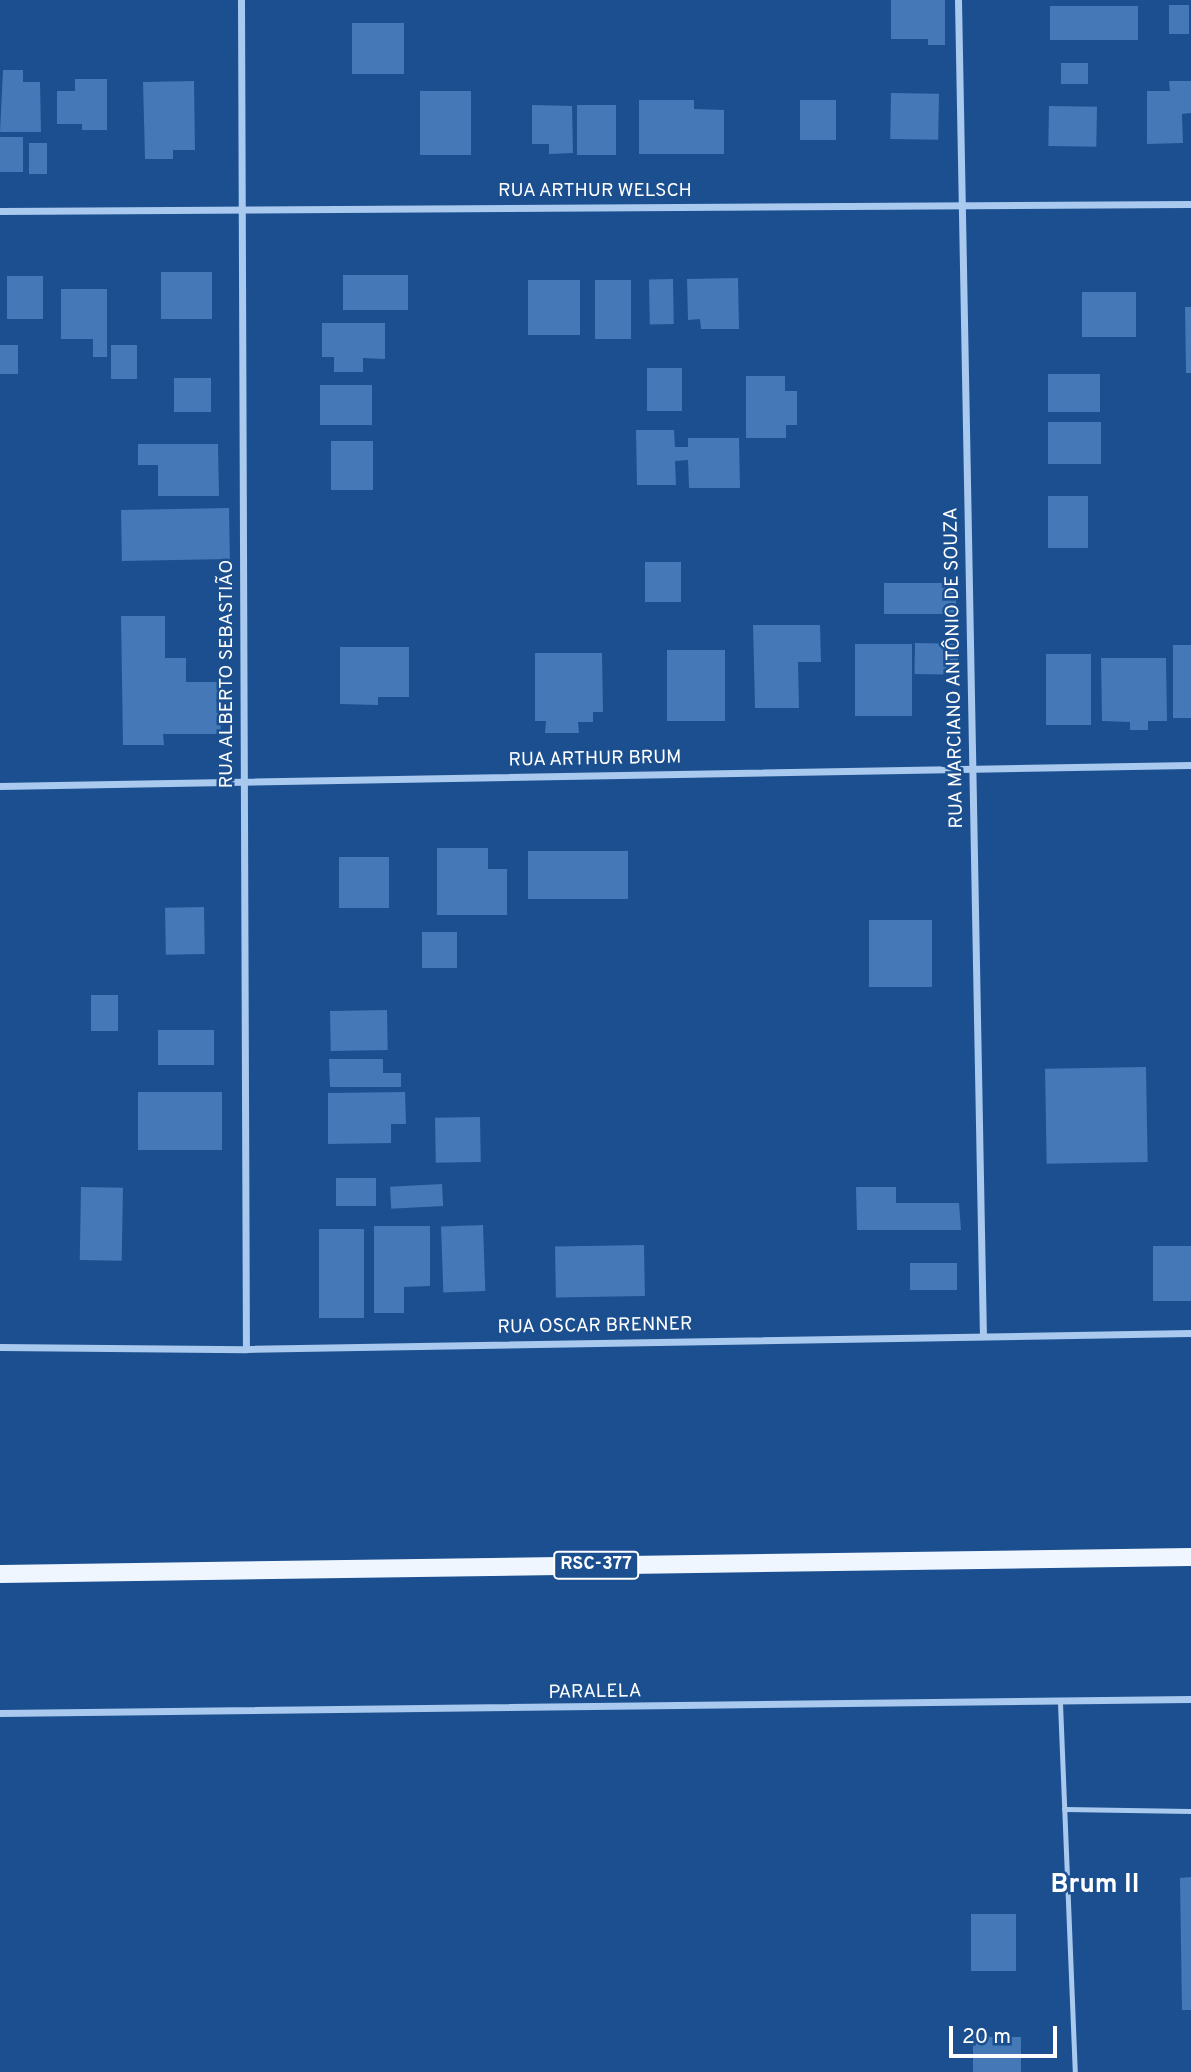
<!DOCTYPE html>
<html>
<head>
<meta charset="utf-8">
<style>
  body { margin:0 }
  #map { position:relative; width:1191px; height:2072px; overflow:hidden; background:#1b4f8f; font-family:Overpass,sans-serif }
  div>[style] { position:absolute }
  .building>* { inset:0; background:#4478b7; transform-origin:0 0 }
  .lane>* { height:5px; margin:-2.5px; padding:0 2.5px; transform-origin:2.5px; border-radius:2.5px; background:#a9c9ee }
  .street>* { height:7px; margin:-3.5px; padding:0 3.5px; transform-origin:3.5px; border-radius:3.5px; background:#a9c9ee }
  .primary>* { height:18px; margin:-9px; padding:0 9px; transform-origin:9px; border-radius:9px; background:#f0f6ff }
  span { translate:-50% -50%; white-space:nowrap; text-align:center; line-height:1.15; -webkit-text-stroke:5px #1b4f8f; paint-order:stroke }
  .shield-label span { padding:2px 5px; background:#1b4f8f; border:2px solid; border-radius:5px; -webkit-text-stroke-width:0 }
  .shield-label { font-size:18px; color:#fff; font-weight:700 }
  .street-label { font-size:19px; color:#fff }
  .district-label { font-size:26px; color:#fff; font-weight:700 }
  .scale { position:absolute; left:949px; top:2026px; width:108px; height:32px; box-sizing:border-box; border:4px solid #fff; border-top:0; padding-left:9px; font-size:21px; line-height:24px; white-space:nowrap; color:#fff; -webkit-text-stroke:5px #1b4f8f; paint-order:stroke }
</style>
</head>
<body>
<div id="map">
  <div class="building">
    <div style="clip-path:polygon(891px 0,945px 0,945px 45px,928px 45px,928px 39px,891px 39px)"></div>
    <div style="left:1169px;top:5px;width:20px;height:29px"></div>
    <div style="left:1138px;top:6px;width:34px;height:88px;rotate:90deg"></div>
    <div style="left:404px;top:23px;width:51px;height:52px;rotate:90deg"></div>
    <div style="left:1061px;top:63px;width:27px;height:21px"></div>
    <div style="clip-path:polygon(3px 70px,23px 70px,23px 82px,40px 82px,41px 132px,0 132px)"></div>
    <div style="clip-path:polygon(75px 79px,107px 79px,107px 130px,82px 130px,82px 124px,57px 124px,57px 91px,75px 91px)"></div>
    <div style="clip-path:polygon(194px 81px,195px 150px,173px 150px,173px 159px,145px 159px,143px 82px)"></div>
    <div style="clip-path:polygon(1169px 81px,1191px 81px,1191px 113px,1182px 114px,1183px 143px,1147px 144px,1147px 91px,1170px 91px)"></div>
    <div style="left:420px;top:91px;width:51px;height:64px"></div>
    <div style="left:891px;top:93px;width:48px;height:46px;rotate:1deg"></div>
    <div style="clip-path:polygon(639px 100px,694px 100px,694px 109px,724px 110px,724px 154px,639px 154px)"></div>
    <div style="left:836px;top:100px;width:40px;height:36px;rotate:90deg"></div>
    <div style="clip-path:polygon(532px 105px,572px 106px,573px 153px,549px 154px,549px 144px,532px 144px)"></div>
    <div style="left:577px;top:105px;width:39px;height:50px"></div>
    <div style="left:1049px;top:106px;width:48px;height:40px;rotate:1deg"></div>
    <div style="left:0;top:137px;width:23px;height:35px"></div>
    <div style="left:29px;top:143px;width:18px;height:31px"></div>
    <div style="left:161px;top:272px;width:51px;height:47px"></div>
    <div style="left:343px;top:275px;width:65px;height:35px"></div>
    <div style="left:7px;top:276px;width:36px;height:43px"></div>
    <div style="clip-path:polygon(738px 278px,739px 329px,701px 329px,700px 319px,688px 320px,687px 279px)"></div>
    <div style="left:673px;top:279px;width:45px;height:24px;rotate:89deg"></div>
    <div style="left:528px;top:280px;width:52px;height:55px"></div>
    <div style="left:595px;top:280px;width:36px;height:59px"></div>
    <div style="clip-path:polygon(61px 289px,107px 289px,107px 357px,93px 357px,93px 339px,61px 339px)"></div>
    <div style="left:1082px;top:292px;width:54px;height:45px"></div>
    <div style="clip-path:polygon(1185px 307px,1191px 307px,1191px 373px,1186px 373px)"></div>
    <div style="clip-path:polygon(322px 323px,385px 323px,385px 359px,363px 358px,363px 372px,334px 372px,334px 357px,322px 357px)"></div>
    <div style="left:0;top:345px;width:18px;height:29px"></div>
    <div style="left:111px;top:345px;width:26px;height:34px"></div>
    <div style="left:647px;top:368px;width:35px;height:43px"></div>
    <div style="left:1048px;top:374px;width:52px;height:38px"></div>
    <div style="clip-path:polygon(746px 376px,785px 376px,785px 391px,797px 391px,797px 425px,786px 425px,786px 438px,746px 438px)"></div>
    <div style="left:174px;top:378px;width:37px;height:34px"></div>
    <div style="left:320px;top:385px;width:52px;height:40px"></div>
    <div style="left:1048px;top:422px;width:53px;height:42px"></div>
    <div style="clip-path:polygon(636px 430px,674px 430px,675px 447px,688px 447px,688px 438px,739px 438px,740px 488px,689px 488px,688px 460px,675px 461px,676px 485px,637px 485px)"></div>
    <div style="left:331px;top:441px;width:42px;height:49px"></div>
    <div style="clip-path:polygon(138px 444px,218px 444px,219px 496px,158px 496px,158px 465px,138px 465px)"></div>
    <div style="left:1048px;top:496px;width:40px;height:52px"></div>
    <div style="left:229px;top:508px;width:51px;height:108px;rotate:89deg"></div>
    <div style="left:645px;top:562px;width:36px;height:40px"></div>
    <div style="left:884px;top:583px;width:72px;height:31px"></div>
    <div style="clip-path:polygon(121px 616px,165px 616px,165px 658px,186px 658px,186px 682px,219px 682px,221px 734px,163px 734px,164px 745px,123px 745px)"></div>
    <div style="clip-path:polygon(753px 625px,820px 625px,821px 662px,798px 662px,799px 708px,755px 708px)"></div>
    <div style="left:915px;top:643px;width:43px;height:31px;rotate:1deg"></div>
    <div style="left:855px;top:644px;width:57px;height:72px"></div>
    <div style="left:1191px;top:645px;width:73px;height:18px;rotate:90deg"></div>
    <div style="clip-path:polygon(340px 647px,409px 647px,409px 697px,378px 697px,378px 705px,340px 704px)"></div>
    <div style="left:667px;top:650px;width:58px;height:71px"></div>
    <div style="clip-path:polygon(535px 653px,602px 653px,603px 712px,593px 712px,593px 722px,578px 722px,579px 733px,545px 733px,546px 721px,535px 721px)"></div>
    <div style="left:1046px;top:654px;width:45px;height:71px"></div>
    <div style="clip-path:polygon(1101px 658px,1166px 658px,1167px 721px,1148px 721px,1148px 730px,1130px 730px,1130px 722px,1102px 721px)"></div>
    <div style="clip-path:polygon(437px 848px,488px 848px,488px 869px,507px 869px,507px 915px,437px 915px)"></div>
    <div style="left:528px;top:851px;width:100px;height:48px"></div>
    <div style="left:339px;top:857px;width:50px;height:51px"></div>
    <div style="left:204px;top:907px;width:47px;height:39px;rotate:89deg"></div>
    <div style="left:869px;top:920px;width:63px;height:67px"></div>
    <div style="left:422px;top:932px;width:35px;height:36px"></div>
    <div style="left:91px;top:995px;width:27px;height:36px"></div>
    <div style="left:387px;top:1010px;width:40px;height:57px;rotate:89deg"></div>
    <div style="left:158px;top:1030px;width:56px;height:35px"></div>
    <div style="clip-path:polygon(329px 1059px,383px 1059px,383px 1073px,401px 1073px,401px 1087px,330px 1087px)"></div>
    <div style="left:1146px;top:1067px;width:95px;height:101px;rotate:89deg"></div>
    <div style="left:138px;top:1092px;width:84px;height:58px"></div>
    <div style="clip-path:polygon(405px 1092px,406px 1124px,391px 1124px,391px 1143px,328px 1144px,328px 1093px)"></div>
    <div style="left:480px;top:1117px;width:45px;height:45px;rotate:89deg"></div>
    <div style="left:336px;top:1178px;width:40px;height:28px"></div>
    <div style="left:442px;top:1184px;width:22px;height:52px;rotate:87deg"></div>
    <div style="left:81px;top:1187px;width:42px;height:73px;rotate:1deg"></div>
    <div style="clip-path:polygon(856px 1187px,896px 1187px,896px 1203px,959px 1203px,961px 1230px,857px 1230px)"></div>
    <div style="left:483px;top:1225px;width:66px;height:42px;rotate:88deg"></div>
    <div style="clip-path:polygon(374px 1226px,430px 1226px,430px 1286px,404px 1287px,404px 1313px,374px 1313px)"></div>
    <div style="left:319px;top:1229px;width:45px;height:89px"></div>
    <div style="left:644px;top:1245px;width:51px;height:89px;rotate:89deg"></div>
    <div style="left:1191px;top:1246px;width:55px;height:38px;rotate:90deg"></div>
    <div style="left:910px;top:1263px;width:47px;height:27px"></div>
    <div style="clip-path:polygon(1191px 1877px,1191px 2010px,1182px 2010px,1180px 1878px)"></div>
    <div style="left:971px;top:1914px;width:45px;height:57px"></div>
    <div style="left:973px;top:2037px;width:48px;height:35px"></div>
  </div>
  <div class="lane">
    <div style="left:1060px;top:1703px;width:369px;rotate:87.7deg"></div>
    <div style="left:1064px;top:1809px;width:127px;rotate:0.9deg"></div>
  </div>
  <div class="street">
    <div style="left:241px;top:0;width:1349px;rotate:89.79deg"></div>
    <div style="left:958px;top:0;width:1335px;rotate:88.93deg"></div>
    <div style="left:0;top:211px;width:1191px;rotate:-0.34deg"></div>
    <div style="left:0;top:786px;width:1191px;rotate:-1.01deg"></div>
    <div style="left:0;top:1347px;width:246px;rotate:0.5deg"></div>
    <div style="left:246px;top:1349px;width:945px;rotate:-0.97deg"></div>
    <div style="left:0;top:1713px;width:1191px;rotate:-0.67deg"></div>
  </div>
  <div class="primary">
    <div style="left:0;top:1574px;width:1191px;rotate:-0.82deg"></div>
  </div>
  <div class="shield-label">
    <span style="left:596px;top:1565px">RSC-377</span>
  </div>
  <div class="street-label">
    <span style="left:595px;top:192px">RUA ARTHUR WELSCH</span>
    <span style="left:955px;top:668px;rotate:-91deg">RUA MARCIANO ANTÔNIO DE SOUZA</span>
    <span style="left:228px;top:674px;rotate:-90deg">RUA ALBERTO SEBASTIÃO</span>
    <span style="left:595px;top:760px;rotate:-1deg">RUA ARTHUR BRUM</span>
    <span style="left:595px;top:1327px;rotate:-1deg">RUA OSCAR BRENNER</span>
    <span style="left:595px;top:1693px;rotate:-1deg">PARALELA</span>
  </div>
  <div class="district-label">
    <span style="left:1095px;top:1886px">Brum II</span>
  </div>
  <div class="scale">20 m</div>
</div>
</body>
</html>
